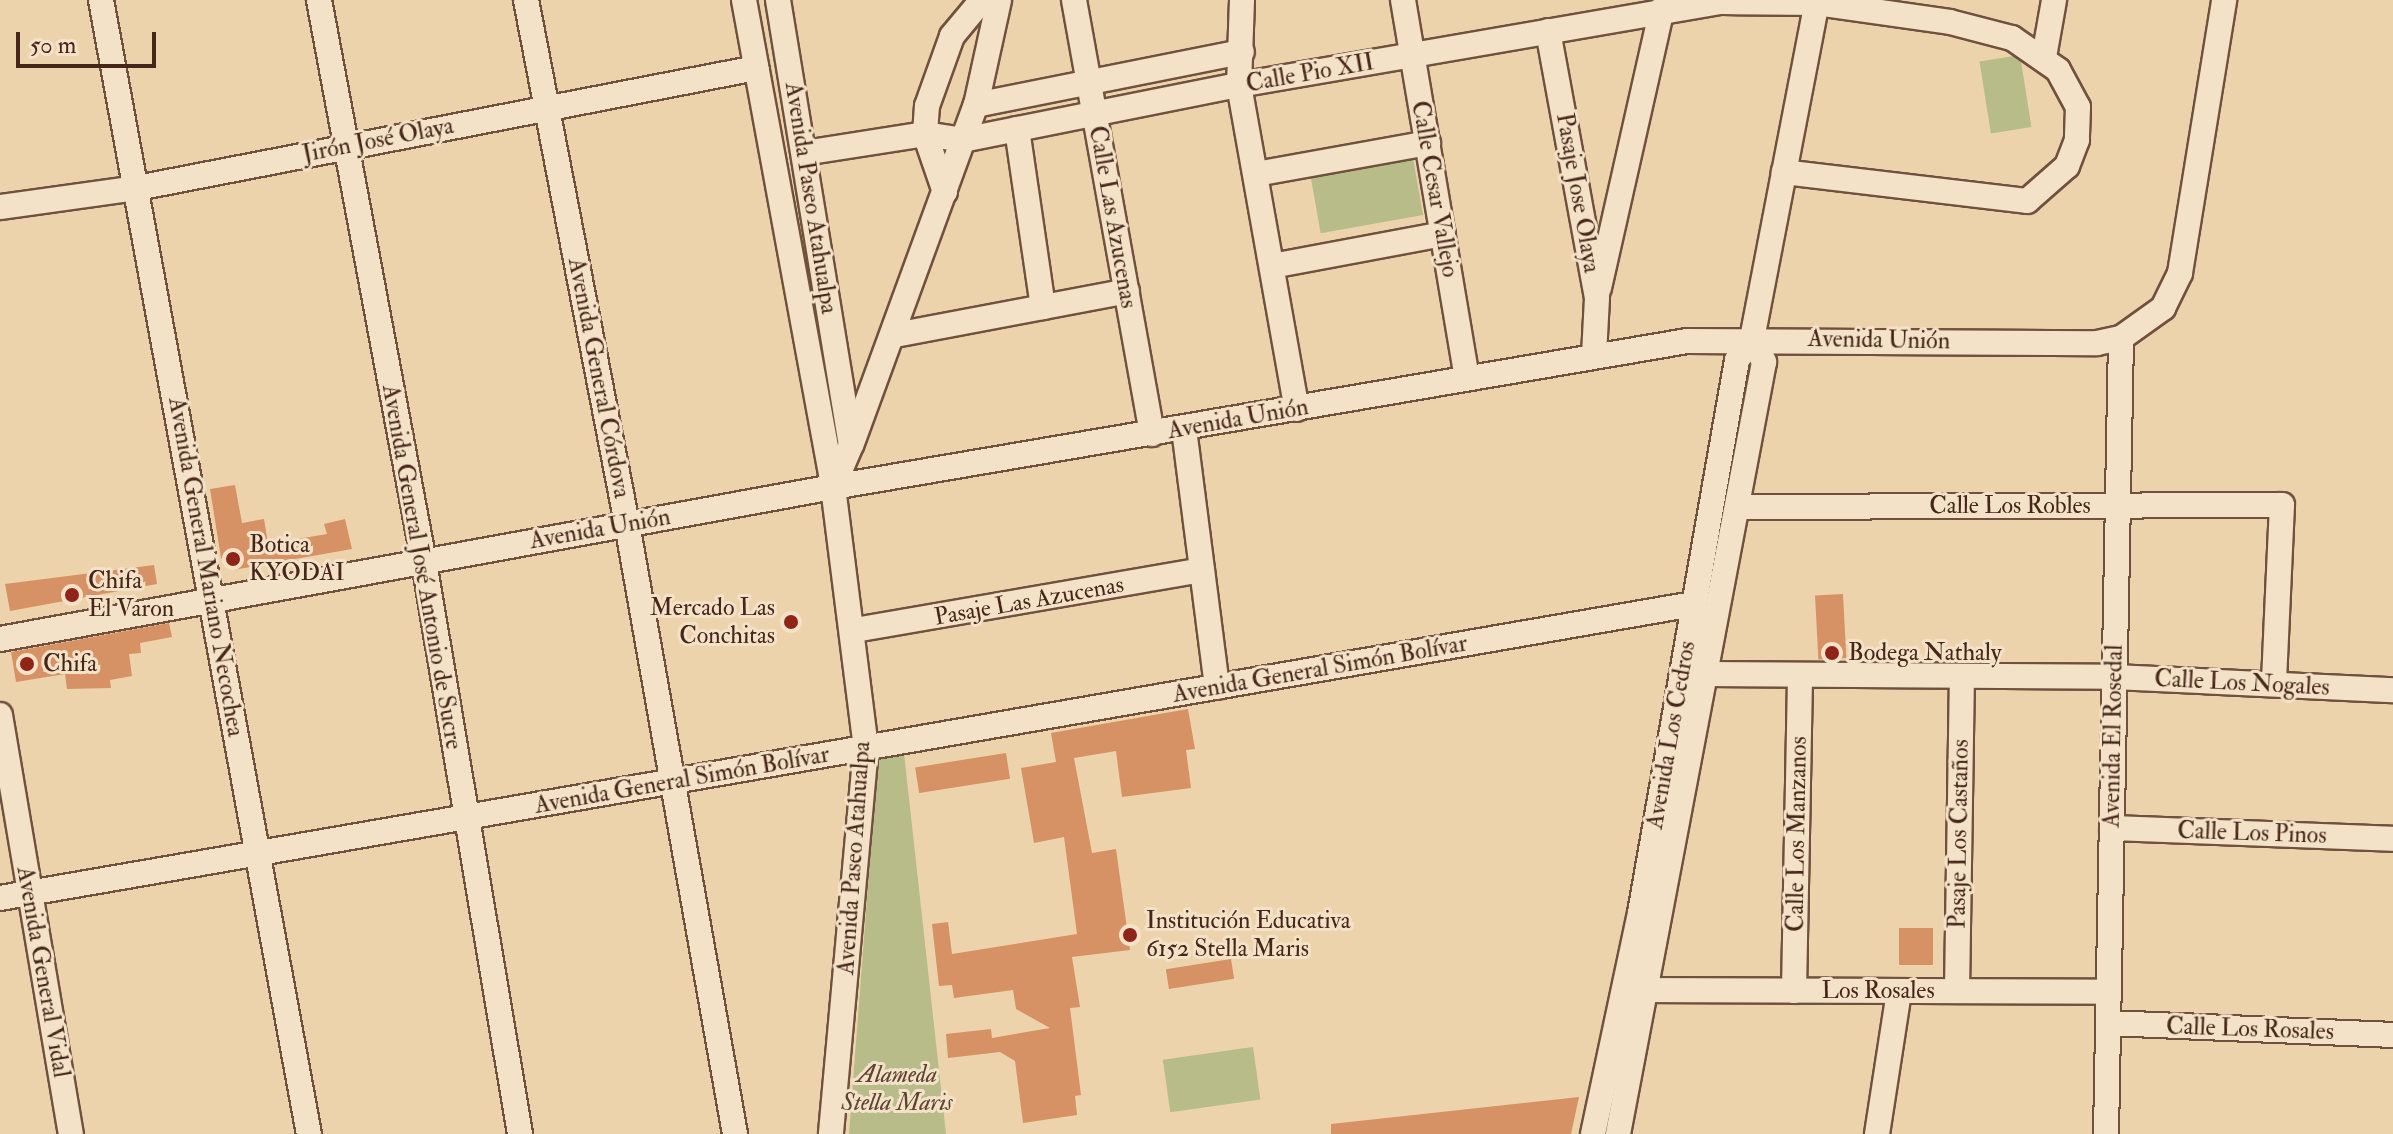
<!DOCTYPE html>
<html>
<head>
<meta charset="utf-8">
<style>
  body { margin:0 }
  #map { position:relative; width:2393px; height:1134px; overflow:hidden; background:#edd3ab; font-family:"IM FELL Double Pica",serif }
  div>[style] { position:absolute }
  .green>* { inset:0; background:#b7bc89; transform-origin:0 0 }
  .building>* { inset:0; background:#d69164; transform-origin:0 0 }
  .roads { filter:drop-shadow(2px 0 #70513e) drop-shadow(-2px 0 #70513e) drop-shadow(0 2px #70513e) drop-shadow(0 -2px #70513e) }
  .minor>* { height:24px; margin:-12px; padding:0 12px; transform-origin:12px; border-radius:12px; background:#f3e2c8 }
  .dots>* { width:22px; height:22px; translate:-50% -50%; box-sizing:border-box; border:4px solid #f3e2c8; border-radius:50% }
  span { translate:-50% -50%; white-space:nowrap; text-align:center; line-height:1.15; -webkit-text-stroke:6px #f3e2c8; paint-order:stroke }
  .street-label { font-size:24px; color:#46261a }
  .poi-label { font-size:24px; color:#46261a }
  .left { translate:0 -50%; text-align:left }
  .right { translate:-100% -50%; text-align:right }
  .park-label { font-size:24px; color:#5d4430; font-style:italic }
  .scale { position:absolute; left:16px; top:32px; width:140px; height:36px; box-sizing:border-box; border:4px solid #46261a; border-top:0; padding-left:10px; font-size:24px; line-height:28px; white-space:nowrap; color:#46261a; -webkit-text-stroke:6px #f3e2c8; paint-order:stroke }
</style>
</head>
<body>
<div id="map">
  <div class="green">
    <div style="left:2020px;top:55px;width:73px;height:41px;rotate:81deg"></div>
    <div style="left:1413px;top:158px;width:58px;height:104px;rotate:80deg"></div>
    <div style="clip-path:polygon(904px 753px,946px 1134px,849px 1134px,878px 755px)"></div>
    <div style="left:1253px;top:1047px;width:53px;height:91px;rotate:82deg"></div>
  </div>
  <div class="building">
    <div style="clip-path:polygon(235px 485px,242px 523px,264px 519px,268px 544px,327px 534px,324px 524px,345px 519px,352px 549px,233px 570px,221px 558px,210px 489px)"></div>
    <div style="clip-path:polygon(154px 565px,157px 584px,10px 611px,5px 584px)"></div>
    <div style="left:1843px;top:594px;width:64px;height:28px;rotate:87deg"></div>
    <div style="clip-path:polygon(169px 623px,172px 637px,140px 643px,141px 653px,129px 654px,132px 676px,110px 680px,111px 688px,67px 689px,65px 674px,16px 682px,11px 652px)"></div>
    <div style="clip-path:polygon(1188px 709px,1195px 749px,1186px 750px,1191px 788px,1122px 797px,1116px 751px,1074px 758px,1092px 853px,1116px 849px,1130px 950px,1072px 957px,1080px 1007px,1070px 1008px,1081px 1095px,1075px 1096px,1077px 1115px,1023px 1123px,1015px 1061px,1000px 1052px,948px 1058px,946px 1034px,991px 1029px,992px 1038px,1050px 1028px,1016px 1009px,1013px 990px,954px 998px,952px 985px,939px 986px,932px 924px,948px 922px,952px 954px,1077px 934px,1064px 837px,1034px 843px,1021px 768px,1056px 762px,1051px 733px)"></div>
    <div style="left:1006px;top:753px;width:26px;height:92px;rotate:81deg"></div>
    <div style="left:1899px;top:928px;width:34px;height:37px"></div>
    <div style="left:1231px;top:959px;width:20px;height:66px;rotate:81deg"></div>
    <div style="clip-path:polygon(1579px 1097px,1571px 1134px,1331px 1134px,1331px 1124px)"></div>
  </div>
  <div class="roads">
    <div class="minor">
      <div style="left:101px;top:0;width:1153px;rotate:79.61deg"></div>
      <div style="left:319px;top:0;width:572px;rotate:79.42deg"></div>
      <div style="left:424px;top:562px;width:580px;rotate:80.47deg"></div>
      <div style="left:526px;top:0;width:534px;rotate:79.09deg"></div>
      <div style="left:627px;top:524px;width:619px;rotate:79.96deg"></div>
      <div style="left:744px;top:0;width:495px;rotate:79.6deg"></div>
      <div style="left:833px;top:487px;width:263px;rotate:82.8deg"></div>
      <div style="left:866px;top:748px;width:388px;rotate:95.2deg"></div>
      <div style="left:778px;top:0;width:451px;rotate:80.7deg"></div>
      <div style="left:851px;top:445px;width:46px;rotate:113.2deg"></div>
      <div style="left:1074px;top:0;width:441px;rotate:79.8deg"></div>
      <div style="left:1242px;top:0;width:85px;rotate:92deg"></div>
      <div style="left:1239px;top:85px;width:329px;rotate:79.9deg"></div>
      <div style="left:1403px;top:0;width:382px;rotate:80.4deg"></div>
      <div style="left:1548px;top:31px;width:271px;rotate:79.6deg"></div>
      <div style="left:1597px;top:298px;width:57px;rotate:93deg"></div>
      <div style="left:2044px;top:57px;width:58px;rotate:-80deg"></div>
      <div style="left:976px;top:105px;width:271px;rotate:-11.3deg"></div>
      <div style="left:1017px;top:129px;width:180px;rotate:81.7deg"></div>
      <div style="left:804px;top:153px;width:122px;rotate:-8.9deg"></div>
      <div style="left:925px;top:134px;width:38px;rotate:9deg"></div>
      <div style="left:963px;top:140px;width:281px;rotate:-11.3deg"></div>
      <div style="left:1239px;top:85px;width:490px;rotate:-9.8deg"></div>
      <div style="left:1722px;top:2px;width:95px;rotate:0.6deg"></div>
      <div style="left:1817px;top:3px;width:134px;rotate:8.1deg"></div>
      <div style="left:1950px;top:22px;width:64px;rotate:14.5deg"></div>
      <div style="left:2012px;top:38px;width:56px;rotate:34.8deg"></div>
      <div style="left:2058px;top:70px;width:42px;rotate:61.6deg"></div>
      <div style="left:2078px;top:107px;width:33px;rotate:92deg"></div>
      <div style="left:2077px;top:140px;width:28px;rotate:111deg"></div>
      <div style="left:2067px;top:166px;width:53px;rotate:138.8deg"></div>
      <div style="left:2027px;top:201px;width:245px;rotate:-173.2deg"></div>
      <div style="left:1256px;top:174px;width:175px;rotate:-10.2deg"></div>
      <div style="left:945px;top:192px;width:61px;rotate:-109deg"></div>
      <div style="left:925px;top:134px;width:28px;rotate:-86deg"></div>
      <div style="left:927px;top:106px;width:74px;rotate:-70.3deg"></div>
      <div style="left:952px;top:36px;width:47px;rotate:-50.2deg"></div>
      <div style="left:0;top:207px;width:138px;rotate:-7.9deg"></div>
      <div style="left:137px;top:188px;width:631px;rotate:-10.97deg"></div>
      <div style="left:1272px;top:266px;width:174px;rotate:-10.6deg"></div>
      <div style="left:1599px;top:288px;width:286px;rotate:-77.3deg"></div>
      <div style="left:895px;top:335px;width:236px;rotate:-10.7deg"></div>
      <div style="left:1752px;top:339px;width:342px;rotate:-79.1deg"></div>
      <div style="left:1184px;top:429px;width:260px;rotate:82.7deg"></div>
      <div style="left:852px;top:443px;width:360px;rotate:-69.9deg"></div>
      <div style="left:976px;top:105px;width:107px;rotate:-77.6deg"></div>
      <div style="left:1737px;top:507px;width:545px;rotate:-0.21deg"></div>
      <div style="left:2282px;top:505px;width:178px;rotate:92.6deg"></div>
      <div style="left:855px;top:630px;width:352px;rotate:-9.8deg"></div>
      <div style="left:0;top:639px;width:847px;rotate:-10.34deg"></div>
      <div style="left:833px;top:487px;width:866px;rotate:-9.7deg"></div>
      <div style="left:1687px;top:341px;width:410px;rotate:0.3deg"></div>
      <div style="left:2097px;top:343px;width:25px;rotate:-12deg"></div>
      <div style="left:2121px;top:338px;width:52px;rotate:-35.5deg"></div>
      <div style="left:2163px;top:308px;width:39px;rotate:-64deg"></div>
      <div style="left:2180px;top:273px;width:277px;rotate:-80.8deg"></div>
      <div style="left:1706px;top:674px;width:408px;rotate:0.4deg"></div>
      <div style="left:2114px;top:677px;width:279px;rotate:2.7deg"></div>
      <div style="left:0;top:715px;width:425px;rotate:80.4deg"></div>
      <div style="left:2112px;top:828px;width:281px;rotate:2.2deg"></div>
      <div style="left:0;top:898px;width:1719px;rotate:-9.85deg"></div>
      <div style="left:1648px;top:990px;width:461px;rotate:0.2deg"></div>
      <div style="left:1794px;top:991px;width:315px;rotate:-88.9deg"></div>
      <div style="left:1957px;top:991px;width:314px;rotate:-89.1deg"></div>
      <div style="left:2108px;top:1023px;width:285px;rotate:2.4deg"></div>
      <div style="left:1593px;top:1134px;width:226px;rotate:-78deg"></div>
      <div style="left:1640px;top:913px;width:561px;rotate:-80.05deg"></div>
      <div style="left:1737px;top:360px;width:26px;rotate:-54deg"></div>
      <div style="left:1752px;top:339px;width:26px;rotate:62deg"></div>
      <div style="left:1764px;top:362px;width:786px;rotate:100.71deg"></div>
      <div style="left:1877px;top:1134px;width:144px;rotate:-81.2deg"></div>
      <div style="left:2106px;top:1134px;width:796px;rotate:-88.92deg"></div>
    </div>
  </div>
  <div class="dots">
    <div style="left:233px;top:559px;background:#8f2418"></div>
    <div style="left:72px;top:595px;background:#8f2418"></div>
    <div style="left:791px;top:622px;background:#8f2418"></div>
    <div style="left:1832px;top:653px;background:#8f2418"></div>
    <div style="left:27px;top:664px;background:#8f2418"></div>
    <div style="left:1130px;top:935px;background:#8f2418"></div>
  </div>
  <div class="street-label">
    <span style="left:1310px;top:73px;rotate:-10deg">Calle Pio XII</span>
    <span style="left:378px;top:140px;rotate:-11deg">Jirón José Olaya</span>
    <span style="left:1435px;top:189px;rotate:80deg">Calle Cesar Vallejo</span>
    <span style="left:1578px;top:193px;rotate:80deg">Pasaje Jose Olaya</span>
    <span style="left:811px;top:198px;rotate:81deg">Avenida Paseo Atahualpa</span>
    <span style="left:1113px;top:217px;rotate:80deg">Calle Las Azucenas</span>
    <span style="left:1879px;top:340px;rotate:1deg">Avenida Unión</span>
    <span style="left:599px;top:378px;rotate:79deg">Avenida General Córdova</span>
    <span style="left:1238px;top:419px;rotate:-10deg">Avenida Unión</span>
    <span style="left:2010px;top:506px">Calle Los Robles</span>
    <span style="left:600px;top:529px;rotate:-10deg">Avenida Unión</span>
    <span style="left:206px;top:567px;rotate:80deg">Avenida General Mariano Necochea</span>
    <span style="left:422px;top:567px;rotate:80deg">Avenida General José Antonio de Sucre</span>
    <span style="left:1029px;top:601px;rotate:-10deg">Pasaje Las Azucenas</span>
    <span style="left:1320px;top:669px;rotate:-10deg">Avenida General Simón Bolívar</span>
    <span style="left:2242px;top:683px;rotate:3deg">Calle Los Nogales</span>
    <span style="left:1671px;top:735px;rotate:-80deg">Avenida Los Cedros</span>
    <span style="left:2113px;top:736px;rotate:-89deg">Avenida El Rosedal</span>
    <span style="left:682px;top:780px;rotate:-10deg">Avenida General Simón Bolívar</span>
    <span style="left:2252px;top:833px;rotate:2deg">Calle Los Pinos</span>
    <span style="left:1797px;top:834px;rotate:-89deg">Calle Los Manzanos</span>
    <span style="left:1959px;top:834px;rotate:-89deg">Pasaje Los Castaños</span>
    <span style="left:854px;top:858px;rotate:-86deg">Avenida Paseo Atahualpa</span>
    <span style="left:43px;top:972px;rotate:80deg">Avenida General Vidal</span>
    <span style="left:1878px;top:991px">Los Rosales</span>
    <span style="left:2250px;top:1029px;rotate:2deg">Calle Los Rosales</span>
  </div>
  <div class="poi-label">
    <span class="left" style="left:249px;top:559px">Botica<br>KYODAI</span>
    <span class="left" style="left:88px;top:595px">Chifa<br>El Varon</span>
    <span class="right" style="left:775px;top:622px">Mercado Las<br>Conchitas</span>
    <span class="left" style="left:1848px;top:653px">Bodega Nathaly</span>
    <span class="left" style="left:43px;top:664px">Chifa</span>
    <span class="left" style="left:1146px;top:935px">Institución Educativa<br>6152 Stella Maris</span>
  </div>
  <div class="park-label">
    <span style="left:897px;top:1089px">Alameda<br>Stella Maris</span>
  </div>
  <div class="scale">50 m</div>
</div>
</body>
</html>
